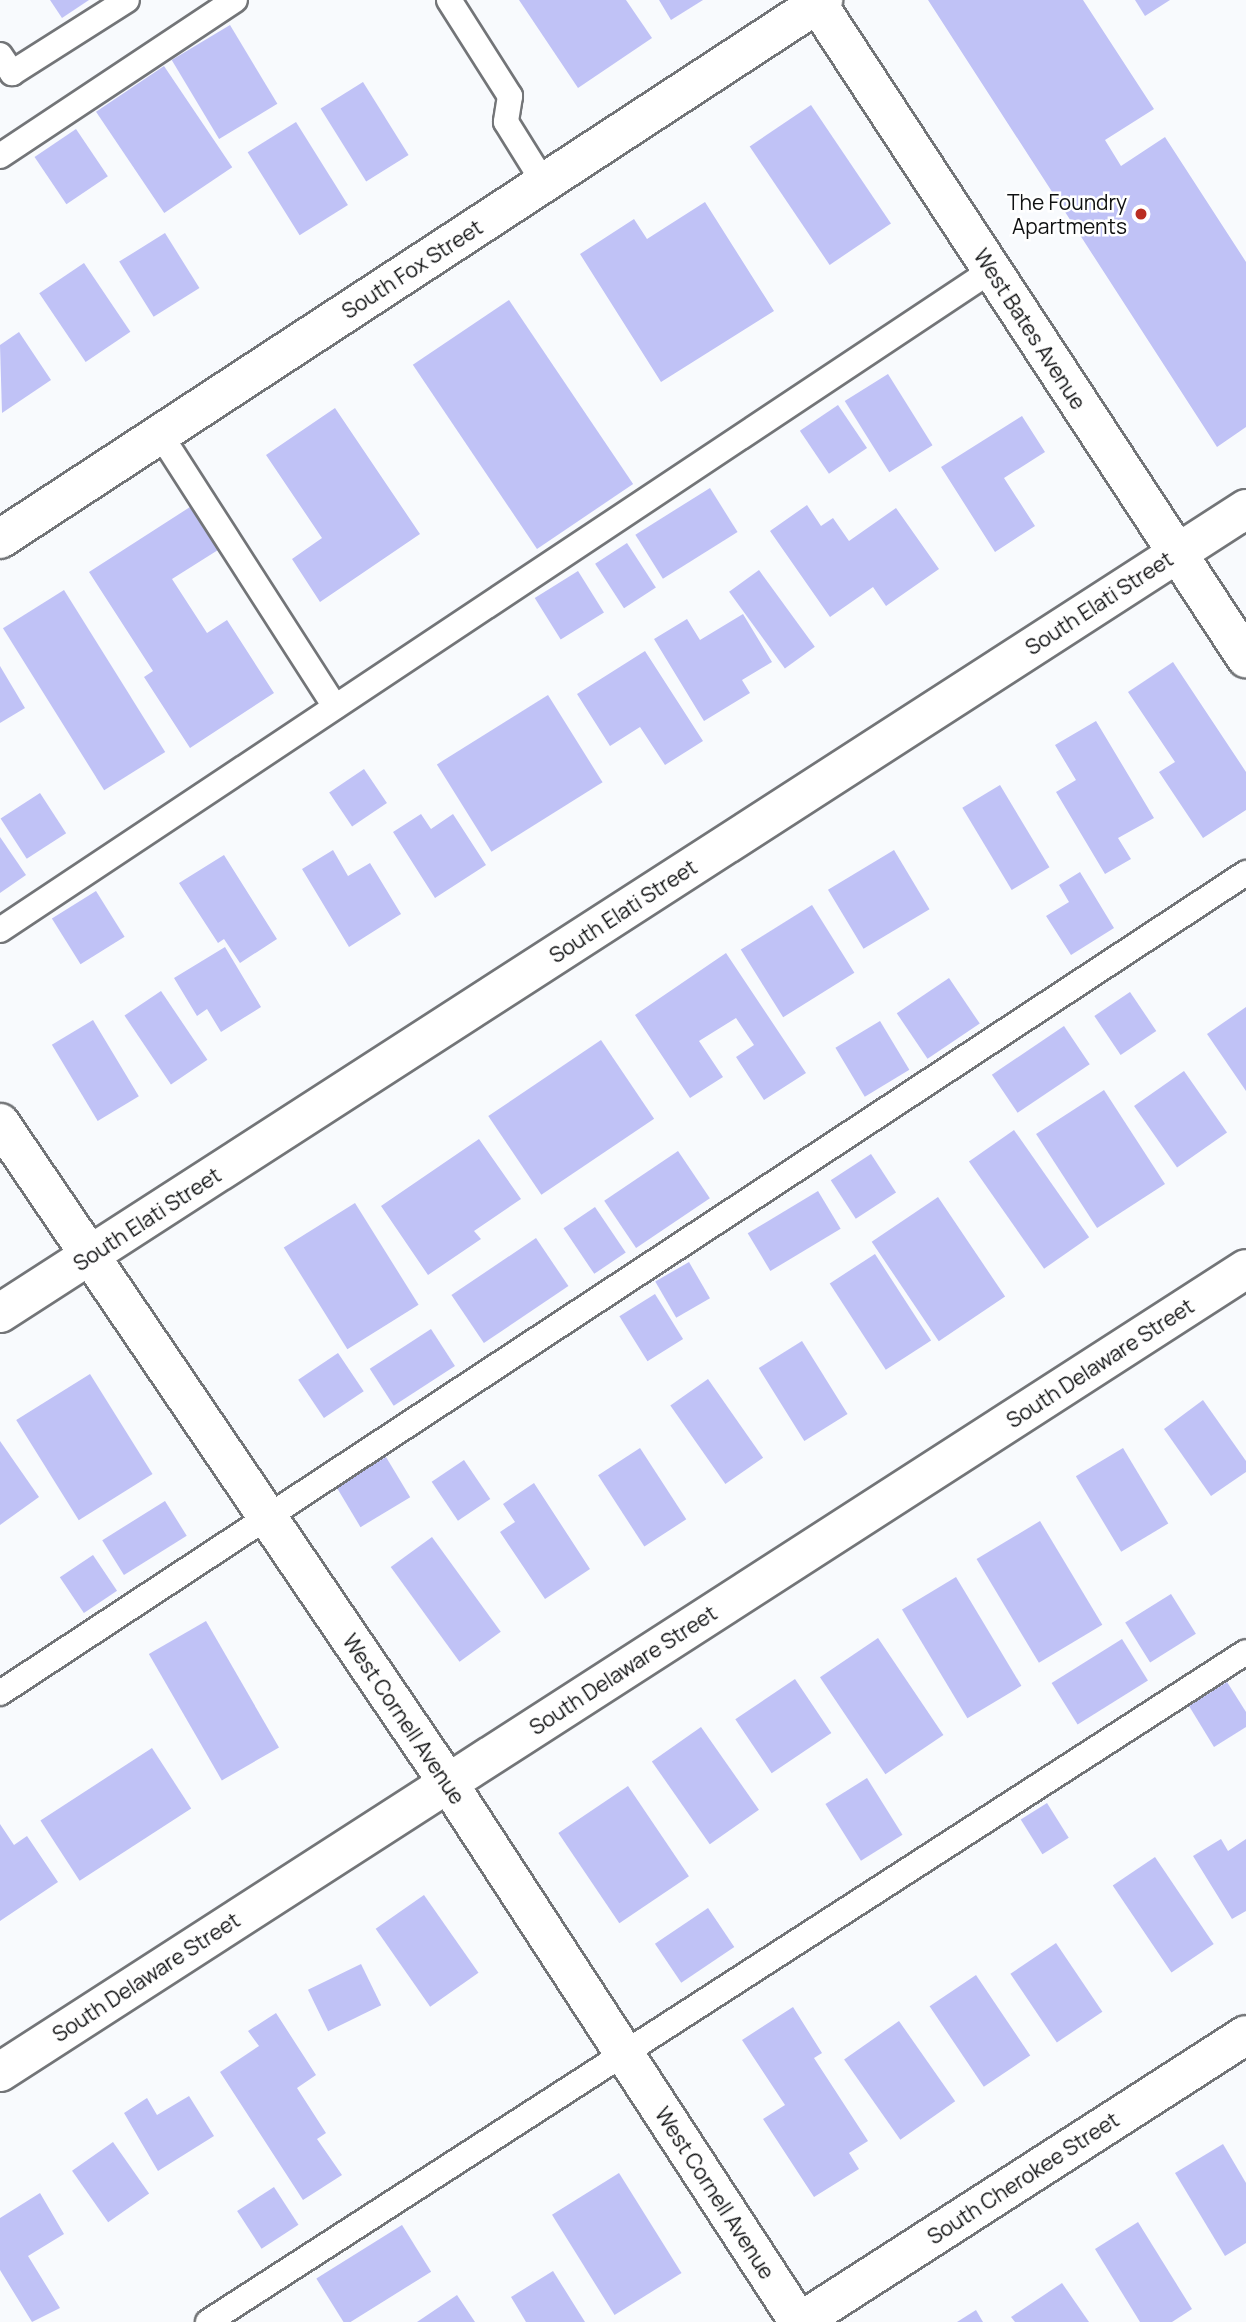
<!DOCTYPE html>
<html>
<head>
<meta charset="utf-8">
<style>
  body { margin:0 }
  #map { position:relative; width:1246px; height:2322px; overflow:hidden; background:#f8fafd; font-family:Manrope,sans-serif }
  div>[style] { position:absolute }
  .building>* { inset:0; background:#c0c2f6; transform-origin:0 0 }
  .roads { filter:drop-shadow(2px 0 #737578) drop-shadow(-2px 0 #737578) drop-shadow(0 2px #737578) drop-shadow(0 -2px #737578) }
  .lane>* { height:24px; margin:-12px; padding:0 12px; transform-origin:12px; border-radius:12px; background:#fff }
  .street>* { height:38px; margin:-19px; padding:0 19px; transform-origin:19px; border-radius:19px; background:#fff }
  .dots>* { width:19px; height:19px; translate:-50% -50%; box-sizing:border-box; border:4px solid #fff; border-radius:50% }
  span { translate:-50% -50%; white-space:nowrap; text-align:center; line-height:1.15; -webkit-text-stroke:5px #fff; paint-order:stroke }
  .poi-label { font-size:21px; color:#101112 }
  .right { translate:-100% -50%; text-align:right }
  .street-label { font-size:21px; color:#101112 }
</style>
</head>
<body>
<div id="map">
  <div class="building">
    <div style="clip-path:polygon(50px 0,89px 0,62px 18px)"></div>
    <div style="clip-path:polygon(519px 0,626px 0,652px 38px,578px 88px)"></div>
    <div style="clip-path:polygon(659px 0,703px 0,671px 20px)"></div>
    <div style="clip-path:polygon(928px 0,1083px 0,1154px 109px,1105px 140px,1121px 166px,1165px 137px,1246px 262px,1246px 427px,1217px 447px)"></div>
    <div style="clip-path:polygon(1135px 0,1170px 0,1145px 16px)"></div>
    <div style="left:230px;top:25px;width:92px;height:68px;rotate:59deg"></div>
    <div style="left:164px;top:66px;width:122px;height:82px;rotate:56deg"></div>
    <div style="left:363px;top:82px;width:86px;height:50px;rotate:58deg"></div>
    <div style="left:811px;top:105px;width:143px;height:74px;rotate:56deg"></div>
    <div style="left:296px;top:122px;width:98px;height:57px;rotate:58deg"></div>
    <div style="left:76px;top:129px;width:57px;height:50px;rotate:56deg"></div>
    <div style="clip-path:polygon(705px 202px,774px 311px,661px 382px,580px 254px,634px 219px,647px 239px)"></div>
    <div style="left:165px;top:233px;width:65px;height:54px;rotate:58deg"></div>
    <div style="left:84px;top:263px;width:83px;height:54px;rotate:56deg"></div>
    <div style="left:509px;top:300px;width:222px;height:116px;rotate:56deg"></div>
    <div style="clip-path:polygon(19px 332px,51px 380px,2px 413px,0 345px)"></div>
    <div style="left:888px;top:374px;width:84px;height:51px;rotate:58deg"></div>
    <div style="left:838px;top:405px;width:52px;height:46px;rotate:56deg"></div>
    <div style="clip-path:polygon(335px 408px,420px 534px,320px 602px,292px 559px,322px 538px,266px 455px)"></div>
    <div style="clip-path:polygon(1022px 416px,1045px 452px,1004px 478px,1035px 526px,995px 552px,941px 467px)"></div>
    <div style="left:710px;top:488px;width:52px;height:88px;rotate:58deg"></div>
    <div style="clip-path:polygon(807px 505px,821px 526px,833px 518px,849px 541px,896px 508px,939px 569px,886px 606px,873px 587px,830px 617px,770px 531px)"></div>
    <div style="clip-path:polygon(190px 507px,218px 550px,172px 579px,207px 633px,227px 620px,274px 693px,190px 748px,144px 677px,153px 671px,89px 572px)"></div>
    <div style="left:627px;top:543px;width:53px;height:38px;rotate:57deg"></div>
    <div style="left:759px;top:570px;width:95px;height:37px;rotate:54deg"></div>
    <div style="left:578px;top:571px;width:49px;height:51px;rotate:58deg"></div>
    <div style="left:64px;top:590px;width:191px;height:72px;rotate:58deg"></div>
    <div style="clip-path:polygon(743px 614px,772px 662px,742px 680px,750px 693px,704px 721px,654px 639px,687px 619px,700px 640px)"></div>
    <div style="clip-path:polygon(645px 651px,703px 741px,665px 765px,640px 727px,610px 746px,577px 694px)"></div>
    <div style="clip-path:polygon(1173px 662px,1246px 772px,1246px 810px,1203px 838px,1159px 772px,1175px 762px,1128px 692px)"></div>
    <div style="clip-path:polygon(0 666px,25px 708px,0 723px)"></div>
    <div style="left:548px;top:695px;width:103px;height:131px;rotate:58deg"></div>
    <div style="clip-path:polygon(1096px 721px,1154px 818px,1118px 838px,1131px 859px,1105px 874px,1056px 792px,1076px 780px,1055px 745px)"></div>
    <div style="left:364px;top:769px;width:41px;height:42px;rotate:56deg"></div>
    <div style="left:1000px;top:785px;width:96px;height:44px;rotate:59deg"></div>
    <div style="left:40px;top:793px;width:48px;height:47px;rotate:57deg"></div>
    <div style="clip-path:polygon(421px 814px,431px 829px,453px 814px,486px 865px,435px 898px,393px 832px)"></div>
    <div style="clip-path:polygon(0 837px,26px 875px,0 893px)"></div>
    <div style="clip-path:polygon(333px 850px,348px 876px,370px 863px,401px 914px,349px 947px,302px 869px)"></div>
    <div style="left:894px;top:850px;width:69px;height:77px;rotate:59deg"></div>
    <div style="clip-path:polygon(224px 855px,277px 939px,240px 963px,224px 939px,218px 943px,179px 883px)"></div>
    <div style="clip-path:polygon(1080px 872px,1114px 928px,1071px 955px,1046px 916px,1069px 902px,1059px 885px)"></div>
    <div style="left:96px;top:891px;width:54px;height:52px;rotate:58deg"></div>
    <div style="left:812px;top:905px;width:80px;height:84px;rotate:58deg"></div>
    <div style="clip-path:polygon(225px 947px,261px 1007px,221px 1032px,207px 1009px,197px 1016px,174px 978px)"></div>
    <div style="clip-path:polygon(726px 953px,806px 1073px,764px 1100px,736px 1057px,754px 1045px,736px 1018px,699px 1041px,723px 1077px,690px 1098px,635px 1015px)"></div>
    <div style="left:949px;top:978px;width:55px;height:63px;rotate:56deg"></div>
    <div style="left:161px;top:991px;width:83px;height:44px;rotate:56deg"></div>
    <div style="left:1130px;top:992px;width:47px;height:43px;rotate:56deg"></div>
    <div style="clip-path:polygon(1246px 1007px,1246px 1091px,1207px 1034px)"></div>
    <div style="left:93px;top:1020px;width:89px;height:48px;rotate:59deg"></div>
    <div style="left:880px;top:1021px;width:57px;height:52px;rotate:59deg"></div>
    <div style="left:1064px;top:1026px;width:46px;height:87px;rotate:56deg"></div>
    <div style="left:601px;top:1040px;width:95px;height:136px;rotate:56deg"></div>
    <div style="left:1184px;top:1071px;width:75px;height:61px;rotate:55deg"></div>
    <div style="left:1104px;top:1090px;width:112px;height:81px;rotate:57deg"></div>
    <div style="left:1014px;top:1130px;width:131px;height:55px;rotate:55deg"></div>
    <div style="clip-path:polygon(479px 1139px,521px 1199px,474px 1231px,481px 1239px,428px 1275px,381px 1206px)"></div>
    <div style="left:678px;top:1151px;width:57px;height:89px;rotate:56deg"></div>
    <div style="left:871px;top:1154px;width:46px;height:48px;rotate:57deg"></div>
    <div style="left:818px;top:1191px;width:44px;height:82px;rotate:59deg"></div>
    <div style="left:938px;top:1197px;width:120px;height:80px;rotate:56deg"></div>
    <div style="left:355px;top:1203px;width:120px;height:84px;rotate:58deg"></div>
    <div style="left:595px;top:1207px;width:55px;height:38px;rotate:56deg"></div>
    <div style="left:536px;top:1238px;width:58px;height:102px;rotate:56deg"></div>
    <div style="left:875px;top:1254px;width:103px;height:54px;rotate:57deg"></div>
    <div style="left:689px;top:1262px;width:42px;height:39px;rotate:60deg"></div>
    <div style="left:655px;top:1294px;width:53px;height:42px;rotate:58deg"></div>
    <div style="left:431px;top:1329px;width:44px;height:73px;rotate:57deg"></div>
    <div style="left:802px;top:1341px;width:86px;height:51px;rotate:58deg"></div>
    <div style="left:338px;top:1353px;width:46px;height:48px;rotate:56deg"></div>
    <div style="left:90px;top:1374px;width:118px;height:87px;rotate:58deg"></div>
    <div style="left:708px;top:1379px;width:96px;height:46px;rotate:55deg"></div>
    <div style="clip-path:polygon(1203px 1400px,1246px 1461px,1246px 1472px,1211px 1496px,1164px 1429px)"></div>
    <div style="clip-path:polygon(0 1441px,39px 1497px,0 1525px)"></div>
    <div style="left:640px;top:1448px;width:85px;height:50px;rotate:57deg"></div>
    <div style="left:1123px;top:1448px;width:88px;height:55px;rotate:59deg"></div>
    <div style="left:386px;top:1457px;width:47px;height:58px;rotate:59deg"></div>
    <div style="left:464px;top:1460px;width:47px;height:39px;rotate:56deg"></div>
    <div style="clip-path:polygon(534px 1483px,590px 1569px,545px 1599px,500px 1532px,515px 1522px,503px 1504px)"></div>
    <div style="left:165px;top:1501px;width:41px;height:74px;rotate:58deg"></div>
    <div style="left:1040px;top:1521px;width:121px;height:74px;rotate:59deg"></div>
    <div style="left:432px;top:1537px;width:117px;height:51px;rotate:54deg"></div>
    <div style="left:93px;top:1555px;width:43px;height:40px;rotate:56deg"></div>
    <div style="left:956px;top:1577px;width:127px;height:63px;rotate:59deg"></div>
    <div style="left:1171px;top:1594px;width:47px;height:54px;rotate:58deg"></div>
    <div style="left:206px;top:1621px;width:146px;height:66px;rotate:60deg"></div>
    <div style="left:878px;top:1638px;width:117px;height:70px;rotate:56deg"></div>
    <div style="left:1122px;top:1639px;width:49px;height:83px;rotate:58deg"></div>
    <div style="left:795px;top:1679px;width:65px;height:72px;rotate:56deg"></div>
    <div style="clip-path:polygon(1227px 1682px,1246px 1712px,1246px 1727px,1214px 1747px,1189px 1706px)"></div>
    <div style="left:701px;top:1727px;width:101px;height:60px;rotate:55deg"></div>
    <div style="left:152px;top:1748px;width:72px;height:133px;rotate:57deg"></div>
    <div style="left:867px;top:1778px;width:67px;height:49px;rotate:58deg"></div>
    <div style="left:628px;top:1786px;width:109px;height:84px;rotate:56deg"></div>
    <div style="left:1047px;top:1803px;width:41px;height:31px;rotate:58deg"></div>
    <div style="clip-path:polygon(0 1824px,14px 1845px,27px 1836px,58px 1882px,0 1921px)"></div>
    <div style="clip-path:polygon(1221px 1839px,1228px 1851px,1246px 1839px,1246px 1911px,1232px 1919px,1193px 1856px)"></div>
    <div style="left:1155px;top:1857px;width:105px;height:51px;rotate:56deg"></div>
    <div style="left:424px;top:1895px;width:95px;height:59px;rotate:55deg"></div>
    <div style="left:708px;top:1908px;width:47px;height:64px;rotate:56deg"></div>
    <div style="left:1056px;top:1943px;width:83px;height:55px;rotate:56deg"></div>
    <div style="left:361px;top:1964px;width:46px;height:59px;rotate:64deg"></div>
    <div style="left:976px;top:1975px;width:97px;height:56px;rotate:56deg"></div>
    <div style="clip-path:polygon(793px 2007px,822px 2053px,814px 2058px,868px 2141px,849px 2153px,859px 2169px,814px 2197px,763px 2119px,785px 2105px,742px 2040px)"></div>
    <div style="clip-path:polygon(276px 2013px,316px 2075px,297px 2088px,326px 2133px,317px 2139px,342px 2175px,303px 2200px,220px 2072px,259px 2046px,248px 2031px)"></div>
    <div style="left:899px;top:2021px;width:98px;height:67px;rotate:55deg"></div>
    <div style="clip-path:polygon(189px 2096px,214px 2136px,158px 2171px,124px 2113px,147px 2098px,157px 2115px)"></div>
    <div style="left:113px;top:2142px;width:63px;height:50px;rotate:55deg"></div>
    <div style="clip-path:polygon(1223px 2144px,1246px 2183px,1246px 2243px,1225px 2256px,1175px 2173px)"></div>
    <div style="left:619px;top:2173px;width:118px;height:79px;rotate:58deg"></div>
    <div style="left:274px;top:2187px;width:45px;height:44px;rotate:57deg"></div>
    <div style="clip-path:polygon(40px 2193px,64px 2234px,28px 2256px,60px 2308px,32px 2322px,0 2270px,0 2218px)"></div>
    <div style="clip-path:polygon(1138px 2222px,1192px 2309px,1172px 2322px,1140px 2322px,1095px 2249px)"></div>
    <div style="left:402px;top:2225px;width:55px;height:101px;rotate:58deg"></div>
    <div style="clip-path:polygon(553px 2271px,585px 2322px,526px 2322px,511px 2297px)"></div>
    <div style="clip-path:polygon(1062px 2283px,1089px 2322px,1015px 2322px,1011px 2317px)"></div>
    <div style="clip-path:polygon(457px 2295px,475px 2322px,417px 2322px)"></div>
    <div style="clip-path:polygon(976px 2310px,983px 2322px,957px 2322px)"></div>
  </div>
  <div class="roads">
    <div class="lane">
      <div style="left:449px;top:0;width:114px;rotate:57.6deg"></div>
      <div style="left:510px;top:96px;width:26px;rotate:99deg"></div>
      <div style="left:506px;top:122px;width:72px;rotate:58.1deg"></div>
      <div style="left:0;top:55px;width:22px;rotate:56deg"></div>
      <div style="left:12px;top:73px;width:136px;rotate:-32.4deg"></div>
      <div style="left:0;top:156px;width:282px;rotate:-33.6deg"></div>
      <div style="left:160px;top:434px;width:324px;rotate:57.3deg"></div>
      <div style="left:0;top:930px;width:1191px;rotate:-33.64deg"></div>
      <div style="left:0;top:1693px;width:1492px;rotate:-33.35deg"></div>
      <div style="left:208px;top:2322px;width:1235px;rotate:-32.84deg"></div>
    </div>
    <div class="street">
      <div style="left:815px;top:0;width:787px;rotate:56.77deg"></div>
      <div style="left:0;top:539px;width:984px;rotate:-33.22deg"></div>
      <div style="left:0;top:1123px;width:798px;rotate:55.83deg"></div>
      <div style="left:448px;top:1783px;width:643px;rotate:56.93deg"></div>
      <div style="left:0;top:1313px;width:1483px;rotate:-32.83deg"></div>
      <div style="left:0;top:2072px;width:1482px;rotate:-32.8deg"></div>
      <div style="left:800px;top:2322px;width:530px;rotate:-32.76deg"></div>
    </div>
  </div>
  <div class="dots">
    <div style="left:1141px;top:214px;background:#ba2d21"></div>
  </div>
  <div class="poi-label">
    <span class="right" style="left:1127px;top:214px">The Foundry<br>Apartments</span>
  </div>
  <div class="street-label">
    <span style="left:412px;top:269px;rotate:-33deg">South Fox Street</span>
    <span style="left:1030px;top:329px;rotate:57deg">West Bates Avenue</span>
    <span style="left:1099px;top:603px;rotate:-33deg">South Elati Street</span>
    <span style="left:623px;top:911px;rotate:-33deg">South Elati Street</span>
    <span style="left:147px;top:1219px;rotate:-33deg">South Elati Street</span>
    <span style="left:1100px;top:1363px;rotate:-33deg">South Delaware Street</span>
    <span style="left:623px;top:1670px;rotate:-33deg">South Delaware Street</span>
    <span style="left:404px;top:1719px;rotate:56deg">West Cornell Avenue</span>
    <span style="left:146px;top:1977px;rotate:-33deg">South Delaware Street</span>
    <span style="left:1023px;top:2178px;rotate:-33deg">South Cherokee Street</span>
    <span style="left:715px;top:2193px;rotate:57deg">West Cornell Avenue</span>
  </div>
</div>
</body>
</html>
